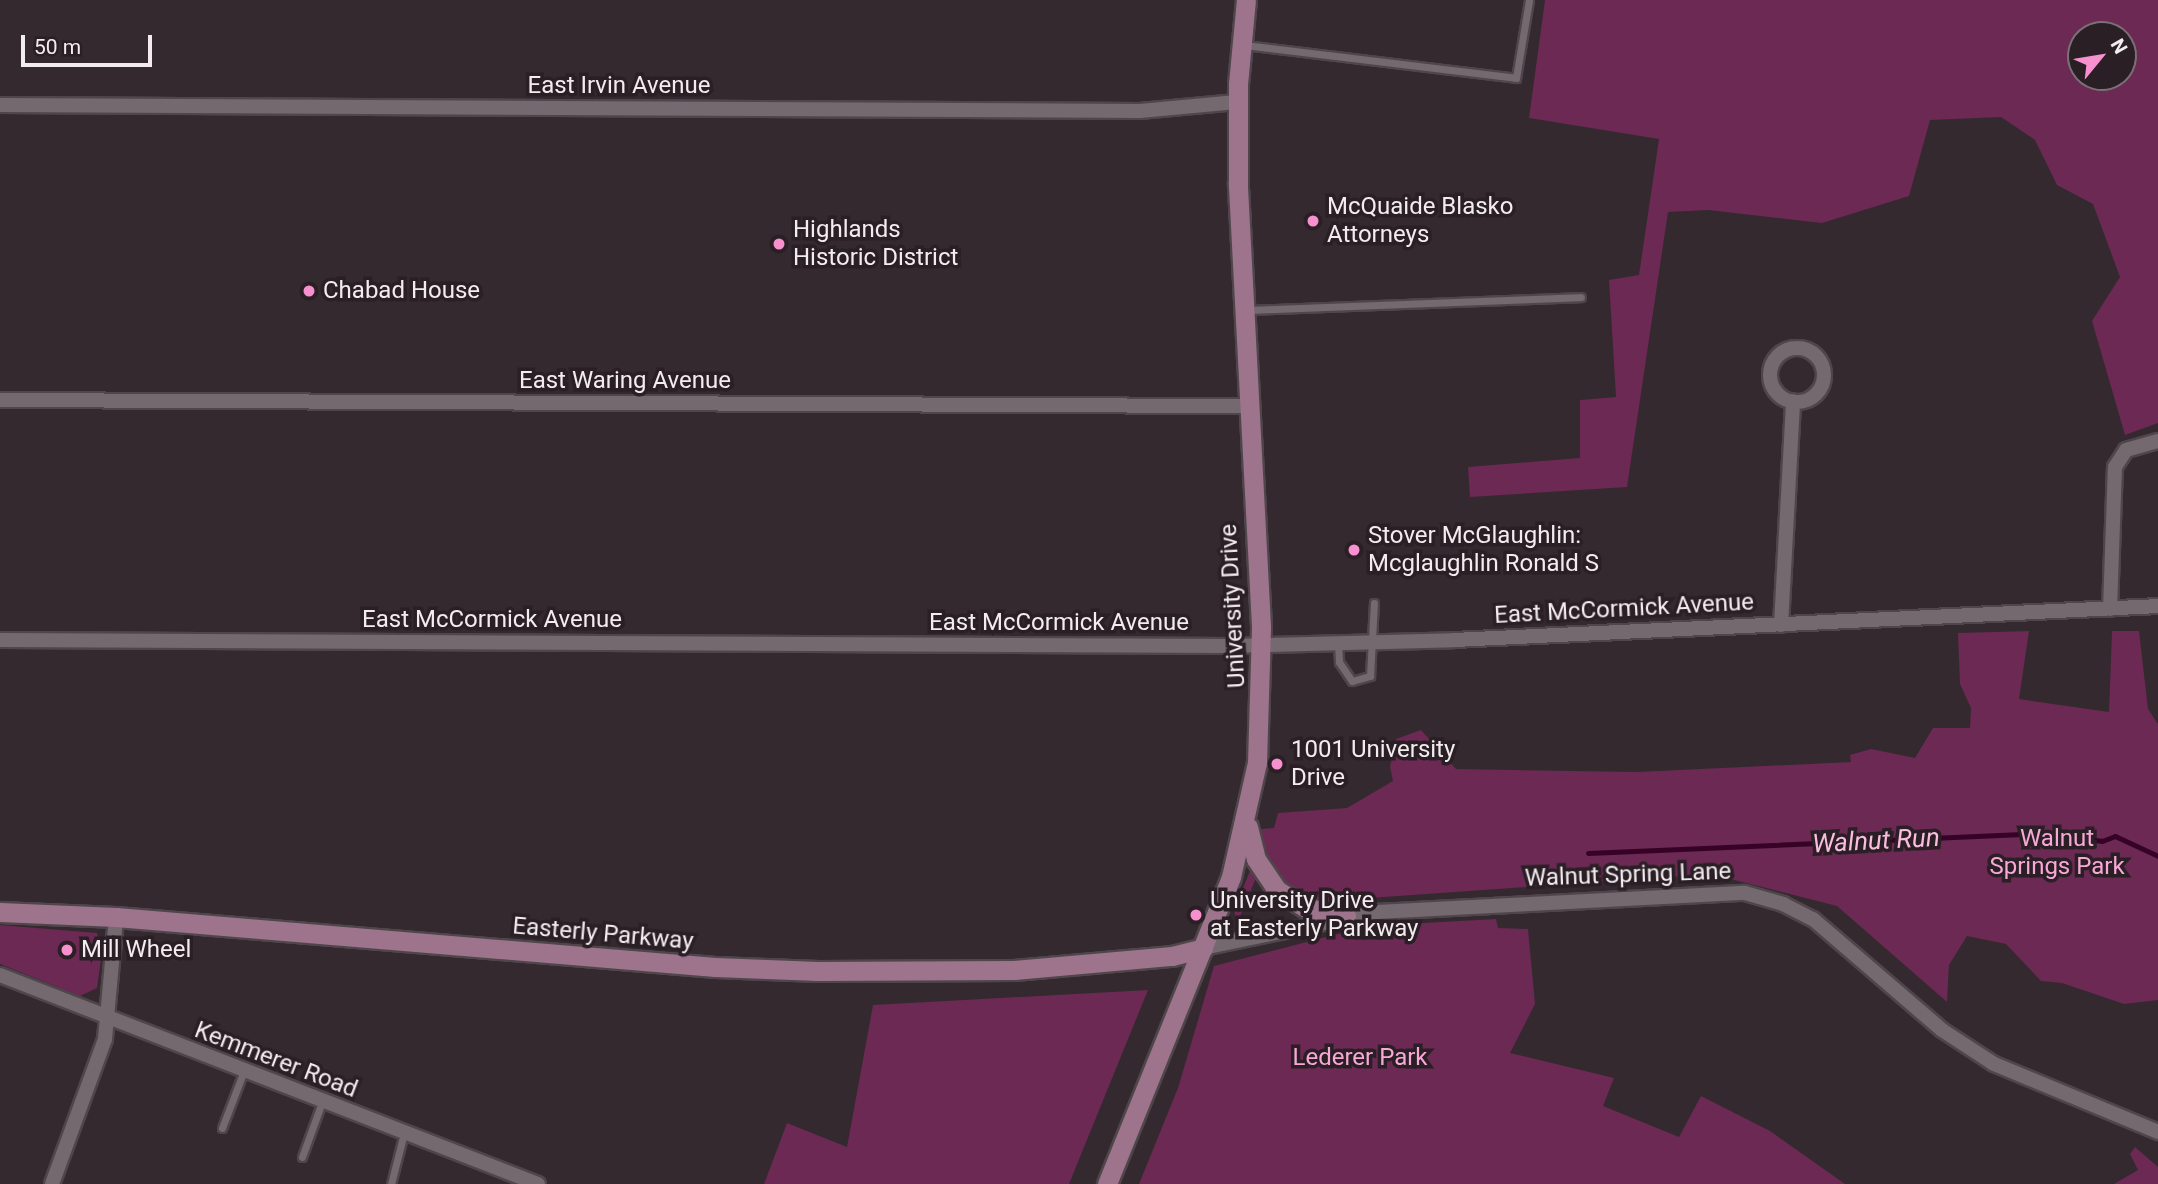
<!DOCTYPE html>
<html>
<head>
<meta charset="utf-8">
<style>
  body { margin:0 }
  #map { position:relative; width:2158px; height:1184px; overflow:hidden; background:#33292f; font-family:Roboto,sans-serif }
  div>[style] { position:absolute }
  .green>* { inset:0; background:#6b2953 }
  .stream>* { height:5px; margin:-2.5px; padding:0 2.5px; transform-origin:2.5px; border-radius:2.5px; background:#360326 }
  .roads { filter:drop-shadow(2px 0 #4f464b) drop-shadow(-2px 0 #4f464b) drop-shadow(0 2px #4f464b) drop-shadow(0 -2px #4f464b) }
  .lane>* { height:7px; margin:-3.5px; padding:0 3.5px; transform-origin:3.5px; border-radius:3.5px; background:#756970 }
  .street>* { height:14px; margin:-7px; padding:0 7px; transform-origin:7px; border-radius:7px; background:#756970 }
  .street>.ring { margin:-7px; padding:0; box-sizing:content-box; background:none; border:14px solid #756970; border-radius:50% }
  .secondary>* { height:19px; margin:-9.5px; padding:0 9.5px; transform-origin:9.5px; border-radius:9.5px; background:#9e748d }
  .dots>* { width:19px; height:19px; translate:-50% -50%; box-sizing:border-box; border:4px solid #291f25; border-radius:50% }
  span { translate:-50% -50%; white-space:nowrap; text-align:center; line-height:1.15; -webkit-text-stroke:7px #291f25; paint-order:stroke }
  .street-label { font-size:24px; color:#f3ecef }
  .poi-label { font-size:24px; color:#f3ecef }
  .left { translate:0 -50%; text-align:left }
  .park-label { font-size:24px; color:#f9a7d7 }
  .water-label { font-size:26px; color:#fabcdf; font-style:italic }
  .north { position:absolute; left:2067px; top:21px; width:70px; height:70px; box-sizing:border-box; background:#291f25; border:2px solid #7a7176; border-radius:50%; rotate:60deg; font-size:19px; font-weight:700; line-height:28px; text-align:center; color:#f3ecef }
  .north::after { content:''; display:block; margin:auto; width:24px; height:32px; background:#f790ce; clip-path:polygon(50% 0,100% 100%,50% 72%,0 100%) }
  .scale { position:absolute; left:21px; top:35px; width:131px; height:32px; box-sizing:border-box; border:4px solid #f3ecef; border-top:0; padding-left:9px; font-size:21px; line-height:24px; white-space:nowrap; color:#f3ecef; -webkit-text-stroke:5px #291f25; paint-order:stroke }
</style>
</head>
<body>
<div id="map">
  <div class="green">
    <div style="clip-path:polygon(evenodd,1545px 0,2158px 0,2158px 423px,2125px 435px,2092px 321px,2120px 277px,2093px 204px,2057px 185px,2035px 140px,2001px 117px,1930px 120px,1909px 196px,1822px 223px,1708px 210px,1668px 212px,1627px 487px,1470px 497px,1468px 467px,1580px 458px,1580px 400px,1616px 397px,1609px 280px,1639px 275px,1659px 139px,1529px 118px,1545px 0,2081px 35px,2123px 35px,2123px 77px,2081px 77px,2081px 35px)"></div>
    <div style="clip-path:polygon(2029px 631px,2019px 699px,2109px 712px,2112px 631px,2139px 631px,2148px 709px,2158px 724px,2158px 1000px,2124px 1004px,2062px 983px,2041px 981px,2006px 944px,1967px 936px,1949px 965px,1947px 1002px,1837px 906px,1711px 874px,1327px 901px,1299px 896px,1287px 889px,1260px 849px,1261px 829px,1274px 828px,1278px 813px,1347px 808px,1393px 781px,1390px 767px,1396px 739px,1421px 730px,1456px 769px,1637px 772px,1851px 762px,1850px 755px,1871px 749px,1915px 758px,1933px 728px,1970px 728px,1971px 708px,1960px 684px,1958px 633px)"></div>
    <div style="clip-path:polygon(1252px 866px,1258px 873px,1237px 924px,1234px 910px)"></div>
    <div style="clip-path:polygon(1496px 919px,1498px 928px,1528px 929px,1535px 1004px,1510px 1053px,1614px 1078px,1603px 1106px,1679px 1137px,1701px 1096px,1770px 1131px,1845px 1184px,1139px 1184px,1178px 1088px,1214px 966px,1369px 926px)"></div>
    <div style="clip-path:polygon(0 925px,97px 933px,102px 952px,97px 988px,80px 996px,0 964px)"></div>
    <div style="clip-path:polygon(1148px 990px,1069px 1184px,764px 1184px,787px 1123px,847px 1147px,873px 1005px)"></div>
    <div style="clip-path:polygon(2135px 1147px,2158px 1167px,2158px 1184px,2114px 1184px,2138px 1170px,2130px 1154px)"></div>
  </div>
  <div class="stream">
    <div style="left:1588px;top:853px;width:460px;rotate:-2.5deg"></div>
    <div style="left:2048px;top:833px;width:55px;rotate:8.4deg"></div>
    <div style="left:2102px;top:841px;width:14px;rotate:-21deg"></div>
    <div style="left:2115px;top:836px;width:47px;rotate:24.9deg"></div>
  </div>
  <div class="roads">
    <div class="lane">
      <div style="left:1244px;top:45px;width:274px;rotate:6.9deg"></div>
      <div style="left:1516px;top:78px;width:79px;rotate:-80.5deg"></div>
      <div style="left:1246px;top:310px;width:335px;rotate:-2.2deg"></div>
      <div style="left:1338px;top:643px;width:19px;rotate:87deg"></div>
      <div style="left:1339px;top:662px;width:23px;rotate:56deg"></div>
      <div style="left:1352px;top:681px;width:19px;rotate:-16deg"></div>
      <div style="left:1370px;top:676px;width:73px;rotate:-86.9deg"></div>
      <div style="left:222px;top:1128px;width:59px;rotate:-69.1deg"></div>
      <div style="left:302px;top:1157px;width:59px;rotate:-70deg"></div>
      <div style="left:391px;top:1184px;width:53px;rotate:-75.7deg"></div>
    </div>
    <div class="street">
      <div style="left:0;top:105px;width:1140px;rotate:0.3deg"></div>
      <div style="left:1140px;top:111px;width:97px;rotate:-5.3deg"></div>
      <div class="ring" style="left:1770px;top:348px;width:40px;height:40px"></div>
      <div style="left:0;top:400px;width:1249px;rotate:0.28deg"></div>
      <div style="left:2110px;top:609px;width:142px;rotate:-88deg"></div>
      <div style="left:2115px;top:467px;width:20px;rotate:-57deg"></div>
      <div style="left:2126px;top:450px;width:33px;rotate:-16deg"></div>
      <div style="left:1781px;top:625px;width:224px;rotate:-86.9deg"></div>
      <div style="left:0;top:640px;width:1230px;rotate:0.28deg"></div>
      <div style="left:1230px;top:646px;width:224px;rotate:-1.5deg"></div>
      <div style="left:1454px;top:640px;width:705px;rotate:-2.76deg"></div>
      <div style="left:1203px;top:948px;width:178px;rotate:-11.7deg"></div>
      <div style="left:1377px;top:912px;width:368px;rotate:-3deg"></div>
      <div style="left:1745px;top:893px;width:40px;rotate:16deg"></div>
      <div style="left:1783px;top:904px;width:34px;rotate:27deg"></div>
      <div style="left:1813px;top:919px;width:170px;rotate:40.7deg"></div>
      <div style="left:1942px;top:1030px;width:62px;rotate:33.2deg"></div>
      <div style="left:1994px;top:1064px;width:178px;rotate:22.5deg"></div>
      <div style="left:0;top:975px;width:577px;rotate:21.23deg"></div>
      <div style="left:52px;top:1184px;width:154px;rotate:-69.9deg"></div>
      <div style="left:105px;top:1039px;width:122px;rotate:-84.8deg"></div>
    </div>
    <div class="secondary">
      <div style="left:1248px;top:827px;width:33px;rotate:76deg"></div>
      <div style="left:1256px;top:859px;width:37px;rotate:56deg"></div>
      <div style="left:1277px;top:890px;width:32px;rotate:32deg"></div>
      <div style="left:1304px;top:907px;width:43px;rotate:12.1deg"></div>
      <div style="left:0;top:912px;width:116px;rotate:2.5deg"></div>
      <div style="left:116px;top:917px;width:601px;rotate:4.77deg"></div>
      <div style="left:715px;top:967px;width:103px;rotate:2.2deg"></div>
      <div style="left:818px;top:971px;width:196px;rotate:-0.3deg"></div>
      <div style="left:1014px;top:970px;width:159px;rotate:-5.1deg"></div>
      <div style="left:1172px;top:956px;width:32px;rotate:-14deg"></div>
      <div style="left:1107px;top:1184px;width:331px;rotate:-68deg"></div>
      <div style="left:1231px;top:877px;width:117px;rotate:-77.2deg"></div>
      <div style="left:1257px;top:763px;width:137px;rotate:-88.3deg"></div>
      <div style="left:1261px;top:626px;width:444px;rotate:-93deg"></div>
      <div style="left:1238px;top:183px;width:99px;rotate:-90deg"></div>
      <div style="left:1238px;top:84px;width:84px;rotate:-84.6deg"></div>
    </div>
  </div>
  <div class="dots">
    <div style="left:1313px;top:221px;background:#f790ce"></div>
    <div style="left:779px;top:244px;background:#f790ce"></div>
    <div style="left:309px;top:291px;background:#f790ce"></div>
    <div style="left:1354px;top:550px;background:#f790ce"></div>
    <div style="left:1277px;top:764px;background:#f790ce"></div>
    <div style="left:1196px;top:915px;background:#f790ce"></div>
    <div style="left:67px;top:950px;background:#f790ce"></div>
  </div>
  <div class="street-label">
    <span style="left:619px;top:86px">East Irvin Avenue</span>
    <span style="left:625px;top:381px">East Waring Avenue</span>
    <span style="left:1233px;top:606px;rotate:-93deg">University Drive</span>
    <span style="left:1624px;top:609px;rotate:-3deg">East McCormick Avenue</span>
    <span style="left:492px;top:620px">East McCormick Avenue</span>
    <span style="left:1059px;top:623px">East McCormick Avenue</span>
    <span style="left:1628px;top:875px;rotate:-2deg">Walnut Spring Lane</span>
    <span style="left:603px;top:934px;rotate:5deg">Easterly Parkway</span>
    <span style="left:276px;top:1060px;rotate:21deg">Kemmerer Road</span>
  </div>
  <div class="poi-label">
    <span class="left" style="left:1327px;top:221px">McQuaide Blasko<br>Attorneys</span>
    <span class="left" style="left:793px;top:244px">Highlands<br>Historic District</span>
    <span class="left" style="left:323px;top:291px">Chabad House</span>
    <span class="left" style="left:1368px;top:550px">Stover McGlaughlin:<br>Mcglaughlin Ronald S</span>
    <span class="left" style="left:1291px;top:764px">1001 University<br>Drive</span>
    <span class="left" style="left:1210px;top:915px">University Drive<br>at Easterly Parkway</span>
    <span class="left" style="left:81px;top:950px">Mill Wheel</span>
  </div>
  <div class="park-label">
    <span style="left:2057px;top:853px">Walnut<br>Springs Park</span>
    <span style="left:1360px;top:1058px">Lederer Park</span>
  </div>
  <div class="water-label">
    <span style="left:1876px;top:841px;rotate:-3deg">Walnut Run</span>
  </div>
  <div class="north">N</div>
  <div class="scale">50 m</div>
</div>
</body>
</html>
